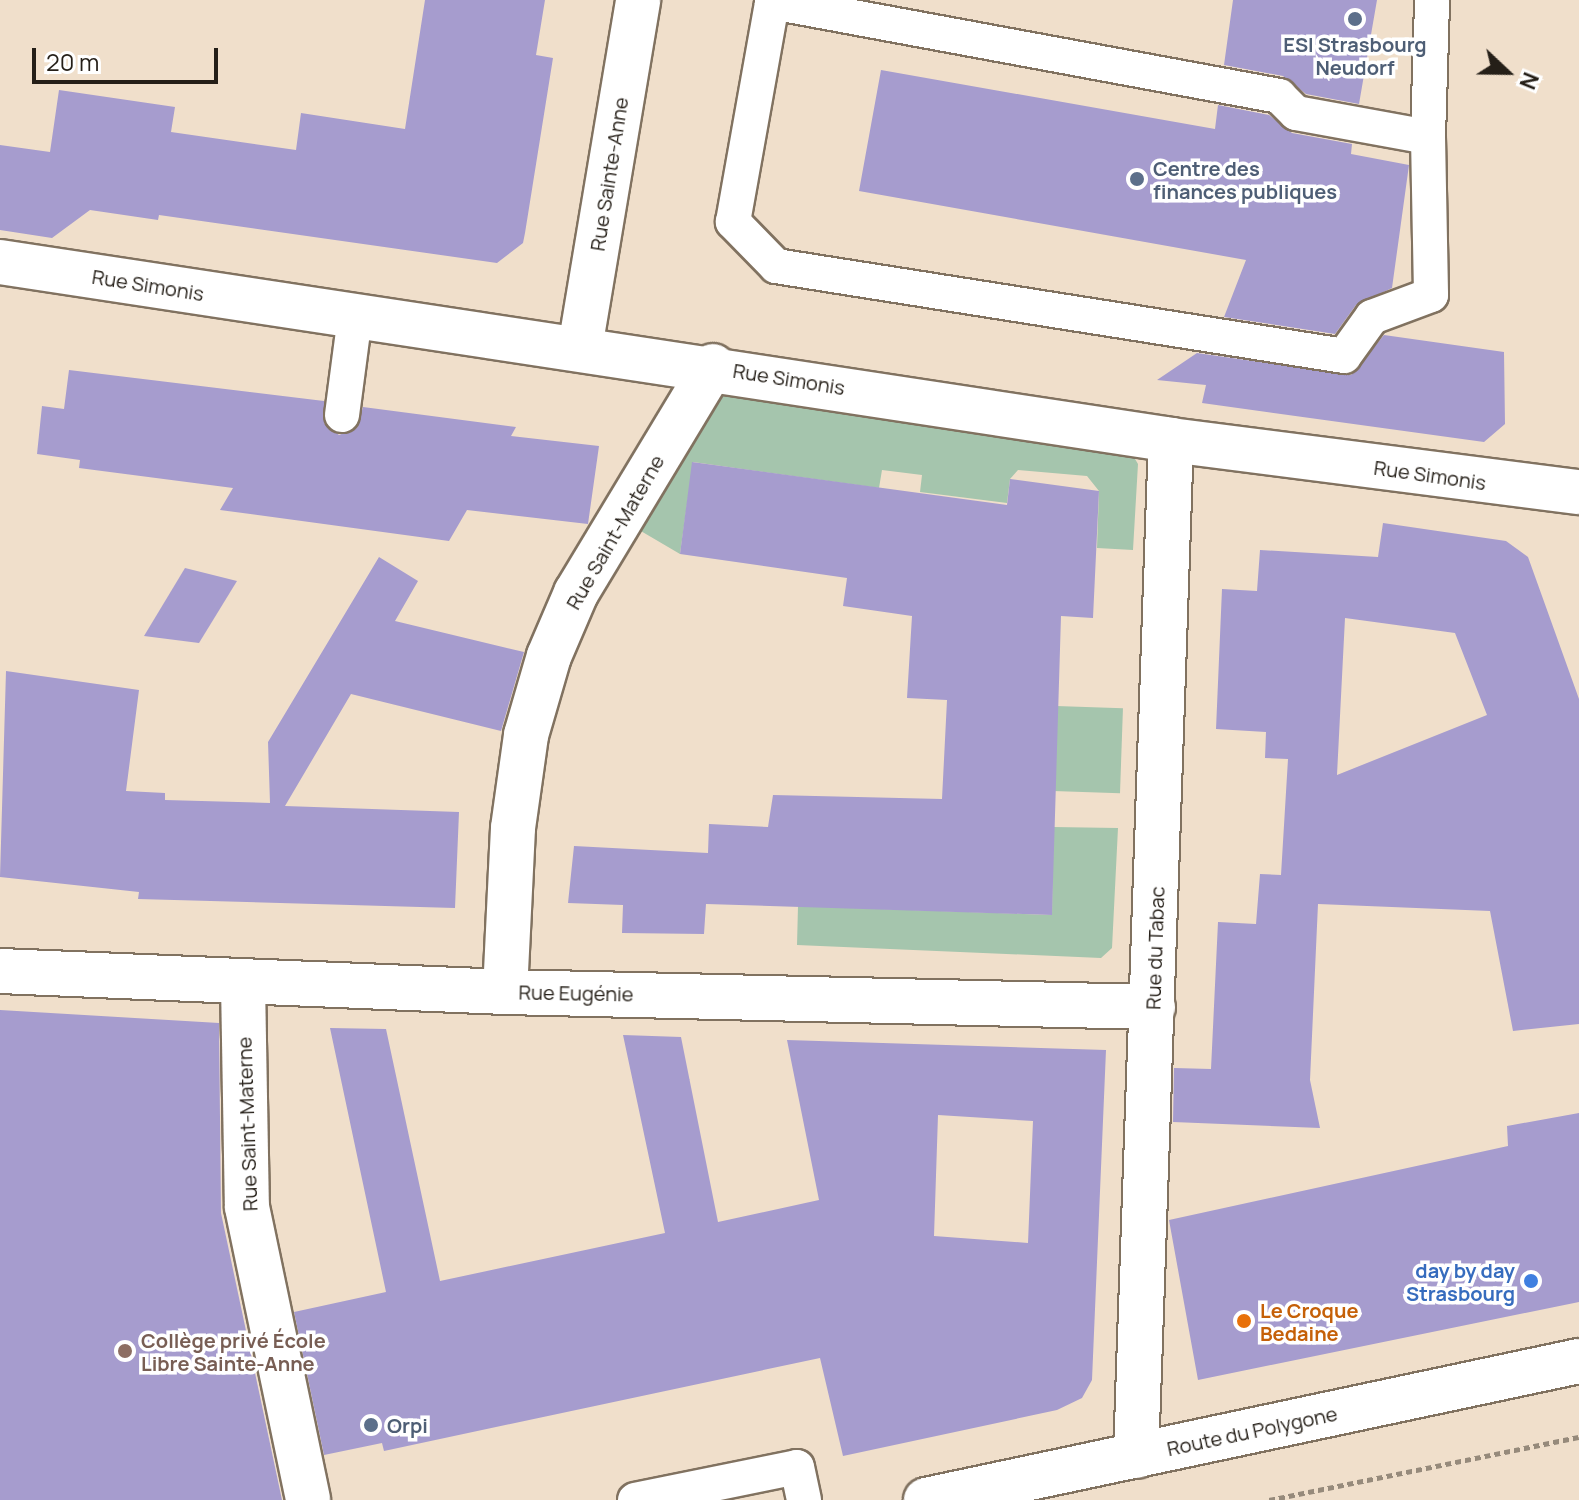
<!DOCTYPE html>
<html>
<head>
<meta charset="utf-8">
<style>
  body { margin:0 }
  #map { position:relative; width:1579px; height:1500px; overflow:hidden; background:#f0dfcb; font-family:Manrope,sans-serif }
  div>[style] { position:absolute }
  .green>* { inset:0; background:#a5c5ad; transform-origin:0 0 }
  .building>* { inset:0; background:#a69cce }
  .path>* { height:5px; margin-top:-2.5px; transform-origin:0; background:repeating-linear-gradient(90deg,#968a7b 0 6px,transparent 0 10px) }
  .roads { filter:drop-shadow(2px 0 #817260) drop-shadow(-2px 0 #817260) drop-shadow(0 2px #817260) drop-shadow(0 -2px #817260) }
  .lane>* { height:34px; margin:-17px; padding:0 17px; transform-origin:17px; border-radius:17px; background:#fff }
  .street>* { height:44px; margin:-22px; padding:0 22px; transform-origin:22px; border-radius:22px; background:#fff }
  .secondary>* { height:44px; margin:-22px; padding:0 22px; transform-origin:22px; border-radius:22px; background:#fff }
  .dots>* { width:22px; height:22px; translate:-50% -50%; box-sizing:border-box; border:4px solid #fff; border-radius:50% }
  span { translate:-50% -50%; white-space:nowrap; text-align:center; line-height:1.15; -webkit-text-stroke:7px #fff; paint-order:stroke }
  .service-label { font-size:20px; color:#4e5e75; font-weight:700 }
  .left { translate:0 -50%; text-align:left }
  .street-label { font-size:20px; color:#251f18 }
  .shop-label { font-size:20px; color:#366cbe; font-weight:700 }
  .right { translate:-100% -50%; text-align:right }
  .food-label { font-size:20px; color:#c56008; font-weight:700 }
  .education-label { font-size:20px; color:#785e54; font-weight:700 }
  .north { position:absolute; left:1467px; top:32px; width:80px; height:80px; -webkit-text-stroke:6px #fff; paint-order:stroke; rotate:112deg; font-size:22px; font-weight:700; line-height:32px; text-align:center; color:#251f18 }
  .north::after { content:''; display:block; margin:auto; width:28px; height:36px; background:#251f18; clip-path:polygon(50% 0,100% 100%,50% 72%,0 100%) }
  .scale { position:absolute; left:32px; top:48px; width:186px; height:36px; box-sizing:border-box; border:4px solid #251f18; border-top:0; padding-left:10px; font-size:24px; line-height:28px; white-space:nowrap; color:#251f18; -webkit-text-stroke:6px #fff; paint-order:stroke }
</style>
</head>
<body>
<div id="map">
  <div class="green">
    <div style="clip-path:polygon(719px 390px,1128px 447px,1138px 464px,1133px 550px,1097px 548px,1099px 491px,1087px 476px,1018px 470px,1010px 479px,1007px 503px,920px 492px,922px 475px,882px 470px,879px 488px,693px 462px,680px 554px,634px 527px)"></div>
    <div style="left:1056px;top:706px;width:67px;height:85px;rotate:2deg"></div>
    <div style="clip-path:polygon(1053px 827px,1118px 828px,1112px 948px,1101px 958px,797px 945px,798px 906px,1052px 915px)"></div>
  </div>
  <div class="building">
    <div style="clip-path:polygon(425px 0,545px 0,536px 55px,553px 58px,525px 233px,523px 243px,497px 263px,159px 215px,158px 220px,90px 210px,52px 238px,0 230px,0 145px,50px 152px,59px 90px,175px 107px,171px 132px,296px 150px,301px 113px,405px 129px)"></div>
    <div style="clip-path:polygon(1233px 0,1377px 0,1359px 104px,1306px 94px,1283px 76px,1224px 65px)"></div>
    <div style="clip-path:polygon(881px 70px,1215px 129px,1218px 105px,1269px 115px,1292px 133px,1352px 144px,1351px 154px,1409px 165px,1392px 288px,1356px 305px,1335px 334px,1224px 317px,1246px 260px,859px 191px)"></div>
    <div style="clip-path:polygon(1384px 335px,1504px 352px,1505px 424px,1484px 442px,1202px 403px,1206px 385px,1157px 380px,1197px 353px,1351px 375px)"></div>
    <div style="clip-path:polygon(69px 370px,324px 401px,324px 423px,339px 435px,357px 428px,363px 407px,516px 427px,511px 436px,599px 446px,588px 524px,467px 510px,449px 541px,220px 510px,233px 488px,79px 468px,80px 460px,37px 454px,42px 406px,64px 409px)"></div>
    <div style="clip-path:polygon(692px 462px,1007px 505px,1010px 479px,1099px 491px,1093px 618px,1061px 616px,1052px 915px,706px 904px,704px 934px,622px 933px,623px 905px,568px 903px,574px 846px,708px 853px,709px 824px,768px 827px,773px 795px,942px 799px,947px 700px,907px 698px,912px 616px,843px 606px,847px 578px,680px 554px)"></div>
    <div style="clip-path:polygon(evenodd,1383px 523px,1506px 541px,1528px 557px,1579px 699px,1579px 1024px,1513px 1031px,1490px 911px,1318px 904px,1310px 1080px,1320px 1128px,1173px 1122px,1174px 1068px,1211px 1069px,1218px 922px,1256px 924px,1260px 874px,1281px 875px,1288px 759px,1265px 758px,1266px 732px,1216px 729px,1222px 589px,1257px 591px,1260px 550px,1378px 557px,1383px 523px,1345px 618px,1455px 633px,1487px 715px,1337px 775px,1345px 618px)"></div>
    <div style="clip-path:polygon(379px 557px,418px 581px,395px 621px,524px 652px,501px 731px,351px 694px,285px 806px,459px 812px,455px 908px,138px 899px,139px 892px,0 877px,6px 671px,139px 690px,126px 791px,165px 793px,165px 800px,270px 803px,268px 742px)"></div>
    <div style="clip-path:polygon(185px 568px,237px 581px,199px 643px,144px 636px)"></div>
    <div style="clip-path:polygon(0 1010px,219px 1023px,221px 1213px,282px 1500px,0 1500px)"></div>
    <div style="clip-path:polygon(evenodd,330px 1028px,386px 1029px,440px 1281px,665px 1233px,623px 1035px,681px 1037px,718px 1222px,819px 1200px,787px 1040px,1106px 1050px,1092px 1380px,1082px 1398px,1057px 1410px,843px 1456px,820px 1358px,384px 1451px,382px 1443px,324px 1455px,294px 1312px,386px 1292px,330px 1028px,938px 1115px,1033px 1121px,1028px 1243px,934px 1236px,938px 1115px)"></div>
    <div style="clip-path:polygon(1579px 1113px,1579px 1302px,1198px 1380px,1169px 1220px,1508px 1146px,1507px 1126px)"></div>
  </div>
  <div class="path">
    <div style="left:1269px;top:1500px;width:316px;rotate:-11.5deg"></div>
  </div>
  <div class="roads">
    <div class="lane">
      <div style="left:772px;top:2px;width:516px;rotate:10.5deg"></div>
      <div style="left:1279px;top:96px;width:24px;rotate:45deg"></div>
      <div style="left:1296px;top:113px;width:134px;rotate:10.3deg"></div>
      <div style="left:1428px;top:137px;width:158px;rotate:88.9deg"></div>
      <div style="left:1431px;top:295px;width:63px;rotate:159.6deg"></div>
      <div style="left:1372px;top:317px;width:48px;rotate:125.7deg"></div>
      <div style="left:1344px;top:356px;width:575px;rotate:-171deg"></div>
      <div style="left:776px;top:266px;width:62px;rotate:-134.3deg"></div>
      <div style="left:733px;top:222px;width:223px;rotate:-79.9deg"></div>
      <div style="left:772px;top:2px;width:2px;rotate:-63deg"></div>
      <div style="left:1428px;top:137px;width:137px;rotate:-88.3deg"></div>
      <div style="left:342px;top:415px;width:100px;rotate:-82.5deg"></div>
      <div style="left:635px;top:1500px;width:165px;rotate:-11.5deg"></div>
      <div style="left:797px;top:1467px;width:34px;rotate:78deg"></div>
    </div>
    <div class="street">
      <div style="left:0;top:262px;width:1184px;rotate:8.64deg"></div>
      <div style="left:1171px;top:440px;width:411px;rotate:7.3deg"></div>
      <div style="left:580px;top:348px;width:353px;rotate:-80.5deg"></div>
      <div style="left:0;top:971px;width:505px;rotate:2.38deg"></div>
      <div style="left:505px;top:992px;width:648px;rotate:1.33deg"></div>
      <div style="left:243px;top:983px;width:224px;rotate:89deg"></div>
      <div style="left:247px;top:1207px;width:299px;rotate:78.2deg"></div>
      <div style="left:505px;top:992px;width:164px;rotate:-87.2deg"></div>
      <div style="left:513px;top:828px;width:94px;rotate:-82deg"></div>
      <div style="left:526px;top:735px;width:82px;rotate:-73.8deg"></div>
      <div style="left:549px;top:656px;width:69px;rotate:-66.8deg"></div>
      <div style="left:576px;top:593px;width:265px;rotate:-58.9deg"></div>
      <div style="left:1136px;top:1456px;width:1017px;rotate:-88.03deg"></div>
    </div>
    <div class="secondary">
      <div style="left:926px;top:1500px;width:668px;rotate:-12.02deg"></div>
    </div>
  </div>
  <div class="dots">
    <div style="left:1355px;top:19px;background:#5c6f8a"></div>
    <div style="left:1137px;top:179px;background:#5c6f8a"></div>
    <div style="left:1531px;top:1281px;background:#3f7fe0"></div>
    <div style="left:1244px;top:1321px;background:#e8710a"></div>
    <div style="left:125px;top:1351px;background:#8d6e63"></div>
    <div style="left:371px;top:1425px;background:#5c6f8a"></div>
  </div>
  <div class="service-label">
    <span style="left:1355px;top:56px">ESI Strasbourg<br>Neudorf</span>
    <span class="left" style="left:1153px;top:180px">Centre des<br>finances publiques</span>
    <span class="left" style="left:387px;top:1425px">Orpi</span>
  </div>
  <div class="street-label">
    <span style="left:609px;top:174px;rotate:-81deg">Rue Sainte-Anne</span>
    <span style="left:148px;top:285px;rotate:9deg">Rue Simonis</span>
    <span style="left:789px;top:379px;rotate:9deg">Rue Simonis</span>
    <span style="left:1430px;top:475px;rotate:8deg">Rue Simonis</span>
    <span style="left:615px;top:532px;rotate:-60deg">Rue Saint-Materne</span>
    <span style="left:1155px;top:948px;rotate:-88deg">Rue du Tabac</span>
    <span style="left:576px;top:993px;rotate:1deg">Rue Eugénie</span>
    <span style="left:247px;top:1124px;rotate:-92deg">Rue Saint-Materne</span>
    <span style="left:1252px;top:1431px;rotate:-12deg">Route du Polygone</span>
  </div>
  <div class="shop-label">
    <span class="right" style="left:1515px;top:1282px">day by day<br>Strasbourg</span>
  </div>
  <div class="food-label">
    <span class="left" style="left:1260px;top:1322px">Le Croque<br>Bedaine</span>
  </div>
  <div class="education-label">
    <span class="left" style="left:141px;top:1352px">Collège privé École<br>Libre Sainte-Anne</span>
  </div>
  <div class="north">N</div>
  <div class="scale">20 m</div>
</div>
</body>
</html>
